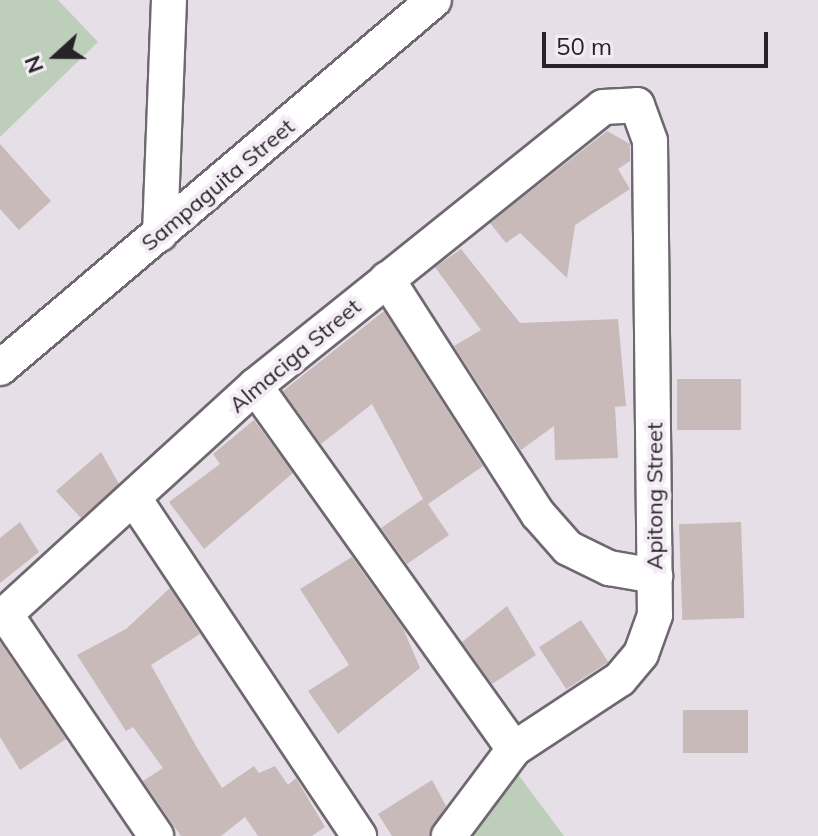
<!DOCTYPE html>
<html>
<head>
<meta charset="utf-8">
<style>
  body { margin:0 }
  #map { position:relative; width:818px; height:836px; overflow:hidden; background:#e7dfe8; font-family:Mulish,sans-serif }
  div>[style] { position:absolute }
  .green>* { inset:0; background:#bdceba }
  .building>* { inset:0; background:#c7bab8; transform-origin:0 0 }
  .roads { filter:drop-shadow(2px 0 #6f6870) drop-shadow(-2px 0 #6f6870) drop-shadow(0 2px #6f6870) drop-shadow(0 -2px #6f6870) }
  .minor>* { height:34px; margin:-17px; padding:0 17px; transform-origin:17px; border-radius:17px; background:#fff }
  span { translate:-50% -50%; white-space:nowrap; text-align:center; line-height:1.15; -webkit-text-stroke:8px #f4ecf5; paint-order:stroke }
  .street-label { font-size:22px; color:#262427 }
  .north { position:absolute; left:16px; top:16px; width:80px; height:80px; -webkit-text-stroke:6px #f4ecf5; paint-order:stroke; rotate:249deg; font-size:22px; font-weight:700; line-height:32px; text-align:center; color:#262427 }
  .north::after { content:''; display:block; margin:auto; width:28px; height:36px; background:#262427; clip-path:polygon(50% 0,100% 100%,50% 72%,0 100%) }
  .scale { position:absolute; left:542px; top:32px; width:226px; height:36px; box-sizing:border-box; border:4px solid #262427; border-top:0; padding-left:10px; font-size:24px; line-height:28px; white-space:nowrap; color:#262427; -webkit-text-stroke:6px #f4ecf5; paint-order:stroke }
</style>
</head>
<body>
<div id="map">
  <div class="green">
    <div style="clip-path:polygon(0 0,58px 0,98px 42px,0 137px)"></div>
    <div style="clip-path:polygon(511px 765px,564px 836px,464px 836px)"></div>
  </div>
  <div class="building">
    <div style="clip-path:polygon(607px 131px,630px 144px,630px 161px,618px 169px,630px 189px,575px 225px,567px 278px,520px 233px,506px 243px,490px 223px)"></div>
    <div style="clip-path:polygon(0 144px,51px 201px,19px 230px,0 209px)"></div>
    <div style="clip-path:polygon(461px 249px,520px 323px,618px 319px,626px 406px,615px 407px,618px 458px,555px 460px,554px 426px,521px 450px,454px 346px,481px 330px,435px 267px)"></div>
    <div style="clip-path:polygon(384px 311px,483px 466px,428px 504px,449px 535px,407px 564px,381px 528px,423px 499px,372px 404px,321px 444px,283px 391px)"></div>
    <div style="left:677px;top:379px;width:64px;height:51px"></div>
    <div style="clip-path:polygon(254px 420px,293px 473px,204px 549px,169px 502px,220px 464px,213px 454px)"></div>
    <div style="clip-path:polygon(101px 452px,119px 484px,81px 518px,56px 491px)"></div>
    <div style="clip-path:polygon(20px 522px,39px 552px,0 583px,0 538px)"></div>
    <div style="left:741px;top:522px;width:96px;height:62px;rotate:88deg"></div>
    <div style="clip-path:polygon(352px 557px,403px 628px,420px 668px,338px 734px,308px 691px,349px 665px,300px 589px)"></div>
    <div style="clip-path:polygon(170px 588px,200px 634px,151px 665px,196px 746px,222px 788px,254px 766px,259px 773px,275px 766px,288px 785px,296px 778px,325px 827px,312px 836px,258px 836px,245px 817px,221px 836px,181px 836px,143px 781px,163px 768px,133px 727px,126px 731px,77px 655px,126px 629px)"></div>
    <div style="clip-path:polygon(507px 606px,536px 655px,492px 684px,462px 642px)"></div>
    <div style="left:581px;top:620px;width:50px;height:50px;rotate:57deg"></div>
    <div style="clip-path:polygon(0 642px,66px 739px,20px 770px,0 737px)"></div>
    <div style="left:748px;top:710px;width:43px;height:65px;rotate:90deg"></div>
    <div style="clip-path:polygon(432px 780px,446px 806px,429px 836px,392px 836px,378px 814px)"></div>
  </div>
  <div class="roads">
    <div class="minor">
      <div style="left:160px;top:234px;width:234px;rotate:-87.8deg"></div>
      <div style="left:387px;top:279px;width:279px;rotate:57.3deg"></div>
      <div style="left:538px;top:514px;width:45px;rotate:48.6deg"></div>
      <div style="left:568px;top:548px;width:46px;rotate:26deg"></div>
      <div style="left:609px;top:568px;width:47px;rotate:9.9deg"></div>
      <div style="left:0;top:368px;width:569px;rotate:-40.3deg"></div>
      <div style="left:255px;top:386px;width:446px;rotate:54.5deg"></div>
      <div style="left:135px;top:500px;width:404px;rotate:56.3deg"></div>
      <div style="left:6px;top:615px;width:267px;rotate:55.8deg"></div>
      <div style="left:0;top:619px;width:345px;rotate:-42.4deg"></div>
      <div style="left:255px;top:386px;width:446px;rotate:-38.7deg"></div>
      <div style="left:603px;top:107px;width:34px;rotate:-3deg"></div>
      <div style="left:637px;top:105px;width:38px;rotate:70deg"></div>
      <div style="left:650px;top:141px;width:474px;rotate:89.4deg"></div>
      <div style="left:655px;top:615px;width:41px;rotate:109.7deg"></div>
      <div style="left:641px;top:654px;width:33px;rotate:130deg"></div>
      <div style="left:620px;top:679px;width:127px;rotate:146.6deg"></div>
      <div style="left:514px;top:749px;width:109px;rotate:126.8deg"></div>
    </div>
  </div>
  <div class="street-label">
    <span style="left:218px;top:185px;rotate:-40deg">Sampaguita Street</span>
    <span style="left:295px;top:356px;rotate:-40deg">Almaciga Street</span>
    <span style="left:655px;top:496px;rotate:-90deg">Apitong Street</span>
  </div>
  <div class="north">N</div>
  <div class="scale">50 m</div>
</div>
</body>
</html>
